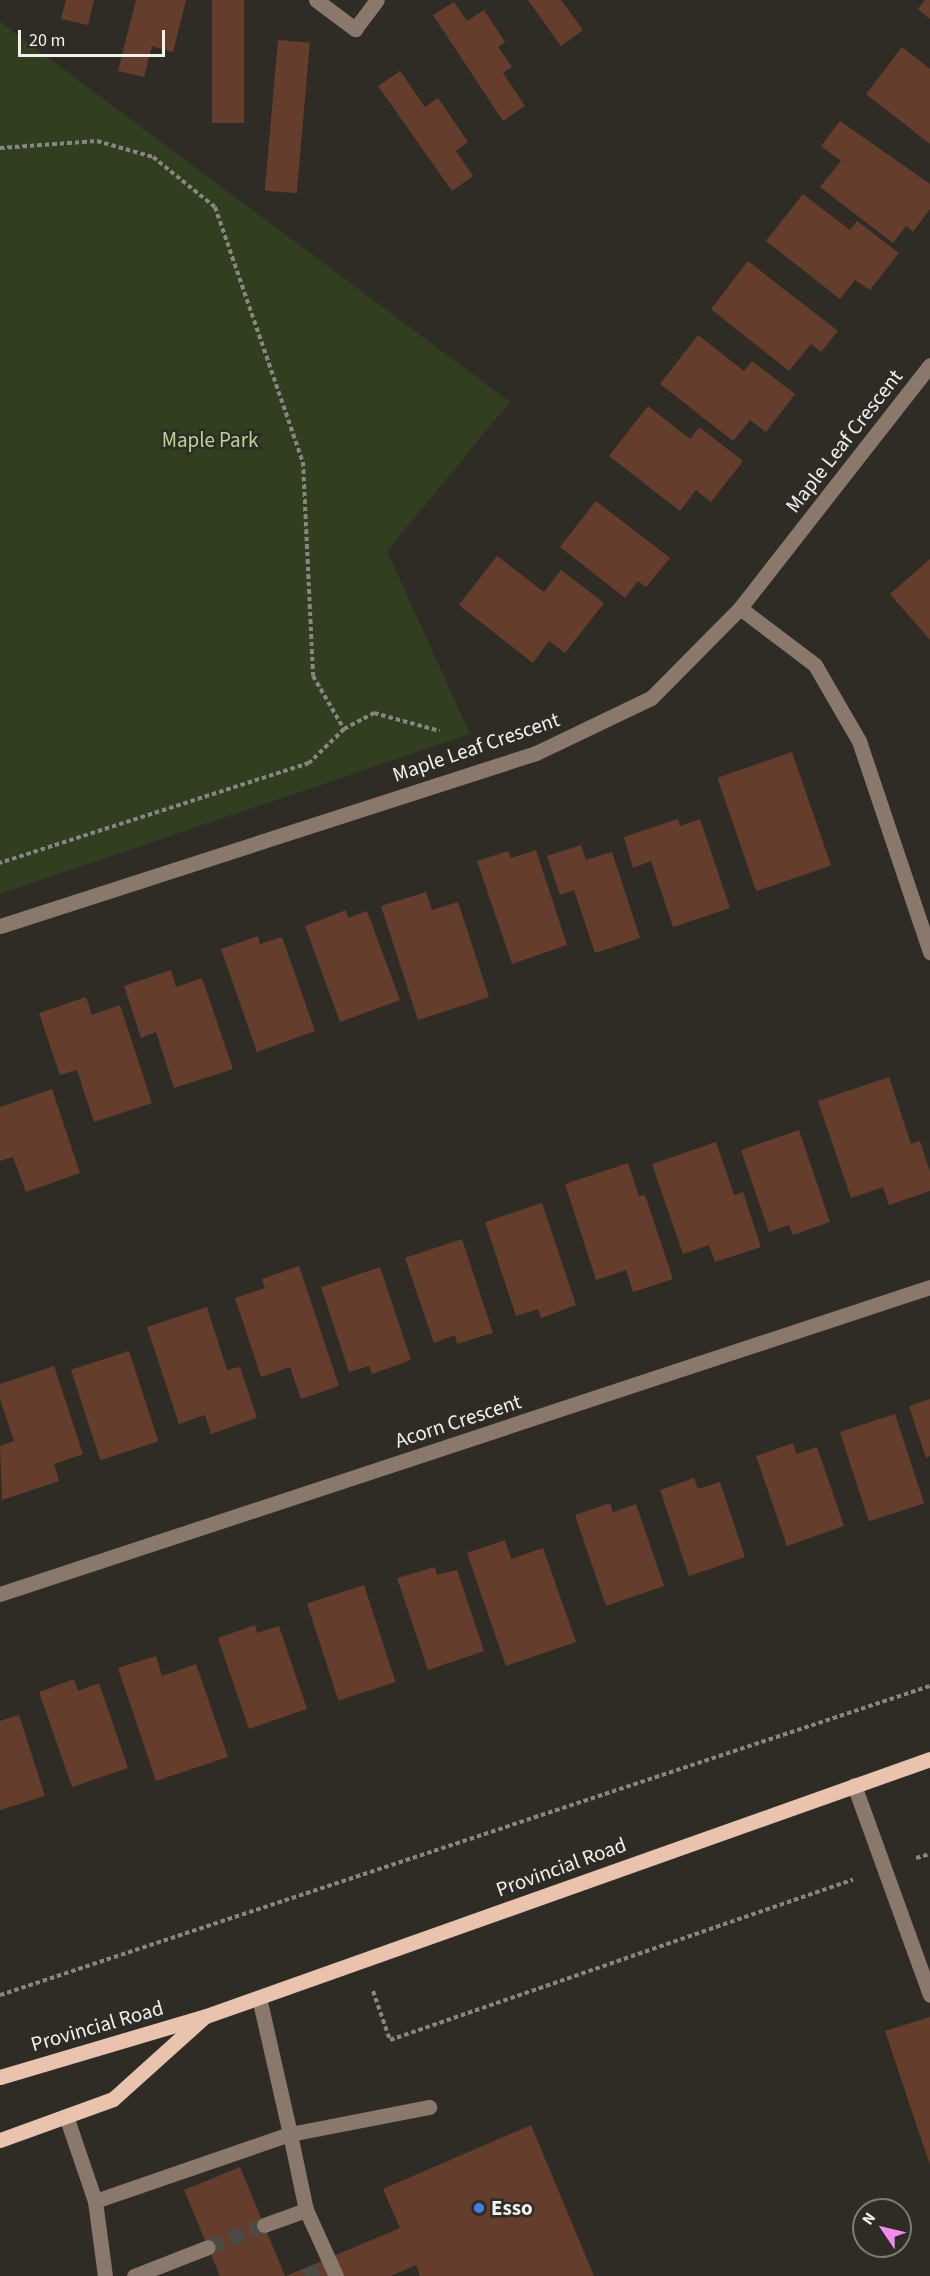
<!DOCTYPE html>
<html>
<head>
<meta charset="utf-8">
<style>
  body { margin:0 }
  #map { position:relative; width:930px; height:2276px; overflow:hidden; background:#2f2c26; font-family:"Source Sans 3",sans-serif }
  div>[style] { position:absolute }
  .green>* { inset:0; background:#313e20 }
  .building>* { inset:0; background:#653d2c; transform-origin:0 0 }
  .minor-tunnel>* { height:15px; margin-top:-7.5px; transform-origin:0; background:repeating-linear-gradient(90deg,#4c4a44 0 15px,transparent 0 23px) }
  .path>* { height:4px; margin-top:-2px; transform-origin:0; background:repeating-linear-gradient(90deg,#898681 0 4.5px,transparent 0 7.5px) }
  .minor>* { height:15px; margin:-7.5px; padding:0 7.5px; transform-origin:7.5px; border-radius:7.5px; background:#8a786d }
  .major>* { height:15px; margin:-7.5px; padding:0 7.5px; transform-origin:7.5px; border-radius:7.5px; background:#e9c3ad }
  .dots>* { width:16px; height:16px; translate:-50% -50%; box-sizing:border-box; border:3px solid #2f2c26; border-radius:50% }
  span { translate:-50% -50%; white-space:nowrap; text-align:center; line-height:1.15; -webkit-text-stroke:5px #2f2c26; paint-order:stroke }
  .park-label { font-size:21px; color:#b8d594 }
  .street-label { font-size:21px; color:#f3f1ed }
  .poi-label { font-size:21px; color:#f3f1ed; font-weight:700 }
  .left { translate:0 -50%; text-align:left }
  .north { position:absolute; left:852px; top:2198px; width:60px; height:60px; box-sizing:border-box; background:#2f2c26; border:2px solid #7d7b76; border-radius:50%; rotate:305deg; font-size:16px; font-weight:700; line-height:24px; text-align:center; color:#f3f1ed }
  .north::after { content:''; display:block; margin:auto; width:21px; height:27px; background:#f489f0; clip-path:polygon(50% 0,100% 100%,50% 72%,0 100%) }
  .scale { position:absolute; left:18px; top:30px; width:147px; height:27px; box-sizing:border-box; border:3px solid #f3f1ed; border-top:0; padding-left:8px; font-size:18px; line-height:21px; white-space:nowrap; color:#f3f1ed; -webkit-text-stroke:4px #2f2c26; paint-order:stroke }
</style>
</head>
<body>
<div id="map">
  <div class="green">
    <div style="clip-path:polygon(0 22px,510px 402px,387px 551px,470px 734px,0 894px)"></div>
  </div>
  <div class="building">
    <div style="clip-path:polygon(66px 0,94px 0,88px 25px,61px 19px)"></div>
    <div style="clip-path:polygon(136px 0,186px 0,173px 52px,152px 46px,144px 77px,118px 71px)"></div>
    <div style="left:212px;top:0;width:32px;height:123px"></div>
    <div style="clip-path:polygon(528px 0,561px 0,583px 30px,561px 46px)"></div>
    <div style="clip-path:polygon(925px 0,930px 0,930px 19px,918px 9px)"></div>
    <div style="clip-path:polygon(454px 2px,467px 21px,484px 10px,505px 42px,498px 47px,512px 67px,503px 73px,525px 106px,503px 121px,433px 15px)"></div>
    <div style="left:278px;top:40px;width:32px;height:151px;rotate:5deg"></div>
    <div style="clip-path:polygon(902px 47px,930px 69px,930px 144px,866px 94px)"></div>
    <div style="clip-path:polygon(400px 71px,425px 107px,438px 98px,468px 142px,456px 151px,473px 176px,452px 191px,378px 86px)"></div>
    <div style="clip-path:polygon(840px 121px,930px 184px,930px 209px,913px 232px,906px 226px,893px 243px,820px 187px,841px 161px,821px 146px)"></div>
    <div style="clip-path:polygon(803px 194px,850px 230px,857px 221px,899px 253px,870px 290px,855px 280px,840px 299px,766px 241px)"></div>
    <div style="clip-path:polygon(748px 261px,838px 331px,821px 352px,811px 344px,789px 371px,711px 309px)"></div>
    <div style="clip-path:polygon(698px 335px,744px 371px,752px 361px,795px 394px,766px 432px,750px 420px,733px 441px,660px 384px)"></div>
    <div style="clip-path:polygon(648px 406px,690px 439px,699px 427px,743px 461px,711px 502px,696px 490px,680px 511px,609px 456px)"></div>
    <div style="clip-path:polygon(596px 501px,670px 558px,646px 587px,638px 581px,625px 598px,560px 547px)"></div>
    <div style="clip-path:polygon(497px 556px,544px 592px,561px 570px,604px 603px,565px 653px,549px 641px,533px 663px,459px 605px)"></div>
    <div style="clip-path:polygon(930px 559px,930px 640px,890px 594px)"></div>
    <div style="left:792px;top:752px;width:120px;height:79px;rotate:71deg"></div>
    <div style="clip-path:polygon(678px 819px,680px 826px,700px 819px,730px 908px,673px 927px,651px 861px,633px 868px,624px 837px)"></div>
    <div style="clip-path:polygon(581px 845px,586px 860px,612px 852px,640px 938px,595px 953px,574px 890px,560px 895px,547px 856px)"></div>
    <div style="clip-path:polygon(536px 850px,567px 945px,512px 964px,477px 861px,508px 851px,511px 858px)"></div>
    <div style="clip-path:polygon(426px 892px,432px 910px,458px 902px,489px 997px,418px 1020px,381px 906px)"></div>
    <div style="clip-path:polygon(346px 910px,348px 918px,367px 911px,400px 1000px,340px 1022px,305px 926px)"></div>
    <div style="clip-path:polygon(258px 936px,260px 944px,282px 937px,315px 1031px,257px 1052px,221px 949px)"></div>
    <div style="clip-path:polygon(171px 970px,176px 987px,202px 978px,233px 1069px,174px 1088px,156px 1032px,141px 1038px,124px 986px)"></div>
    <div style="clip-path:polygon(86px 997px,92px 1015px,120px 1005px,152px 1103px,94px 1122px,77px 1070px,60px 1075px,39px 1013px)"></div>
    <div style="clip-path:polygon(889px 1077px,911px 1144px,920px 1141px,930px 1172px,930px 1191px,889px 1205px,883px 1187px,851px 1198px,818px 1101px)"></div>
    <div style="clip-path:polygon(52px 1089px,80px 1173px,26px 1192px,13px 1157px,0 1161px,0 1107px)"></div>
    <div style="clip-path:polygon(799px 1130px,830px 1222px,793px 1235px,789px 1225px,769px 1232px,741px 1150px)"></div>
    <div style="clip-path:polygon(716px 1142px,734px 1195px,743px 1192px,761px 1247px,715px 1262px,709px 1245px,683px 1254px,652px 1164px)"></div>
    <div style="clip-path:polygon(628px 1163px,639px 1196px,645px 1195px,673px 1279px,633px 1292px,626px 1270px,596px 1280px,565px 1184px)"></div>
    <div style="clip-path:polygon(542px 1203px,576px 1305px,541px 1318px,538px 1309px,516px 1316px,485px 1222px)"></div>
    <div style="clip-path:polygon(462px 1239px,493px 1333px,457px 1344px,455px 1335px,434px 1343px,405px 1258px)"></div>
    <div style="clip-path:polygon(299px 1266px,339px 1386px,301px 1399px,290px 1367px,261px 1377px,235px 1298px,265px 1288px,262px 1279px)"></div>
    <div style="clip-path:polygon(380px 1267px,411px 1360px,372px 1374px,369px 1366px,349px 1372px,321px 1287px)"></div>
    <div style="clip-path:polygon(207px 1307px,227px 1370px,240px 1367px,257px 1418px,211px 1434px,205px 1415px,179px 1424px,147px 1327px)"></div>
    <div style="left:129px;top:1351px;width:95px;height:61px;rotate:72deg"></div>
    <div style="clip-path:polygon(54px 1366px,83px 1454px,54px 1464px,59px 1481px,2px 1500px,0 1446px,14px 1441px,0 1399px,0 1384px)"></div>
    <div style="clip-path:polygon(930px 1399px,930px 1456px,926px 1458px,909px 1406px)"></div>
    <div style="left:895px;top:1414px;width:94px;height:58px;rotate:72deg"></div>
    <div style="clip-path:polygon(793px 1443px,796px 1454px,817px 1447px,844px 1526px,787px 1546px,756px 1456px)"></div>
    <div style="clip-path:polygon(694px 1478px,698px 1489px,720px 1482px,745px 1557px,689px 1576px,660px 1490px)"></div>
    <div style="clip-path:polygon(610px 1503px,613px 1512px,636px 1504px,664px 1586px,606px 1606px,575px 1515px)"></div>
    <div style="clip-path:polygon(505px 1540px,511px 1559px,543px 1548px,576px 1642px,506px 1666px,467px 1553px)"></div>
    <div style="clip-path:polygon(435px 1567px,437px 1575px,457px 1570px,484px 1651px,428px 1670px,397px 1578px)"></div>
    <div style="left:364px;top:1585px;width:102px;height:60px;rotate:72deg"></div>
    <div style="clip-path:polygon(255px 1625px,257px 1633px,279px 1626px,307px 1709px,249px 1729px,218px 1638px)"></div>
    <div style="clip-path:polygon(156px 1656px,162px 1676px,196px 1664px,228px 1757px,156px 1781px,118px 1668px)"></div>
    <div style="clip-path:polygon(74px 1679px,78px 1691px,99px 1683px,128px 1768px,72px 1787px,39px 1692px)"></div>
    <div style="clip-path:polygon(19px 1715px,45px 1796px,0 1810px,0 1721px)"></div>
    <div style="clip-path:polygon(930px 2017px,930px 2165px,885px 2031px)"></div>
    <div style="clip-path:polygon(531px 2125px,594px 2276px,420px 2276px,416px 2265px,391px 2276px,286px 2276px,400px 2228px,383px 2189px)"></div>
    <div style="clip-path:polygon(240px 2167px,285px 2276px,220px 2276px,184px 2190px)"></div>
  </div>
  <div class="minor-tunnel">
    <div style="left:208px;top:2247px;width:60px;rotate:-21.4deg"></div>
    <div style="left:305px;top:2276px;width:28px;rotate:-21deg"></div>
  </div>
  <div class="path">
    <div style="left:0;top:148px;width:97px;rotate:-4.1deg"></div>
    <div style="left:97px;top:141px;width:58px;rotate:15.9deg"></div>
    <div style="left:153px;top:157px;width:80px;rotate:38.9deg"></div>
    <div style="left:215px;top:207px;width:270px;rotate:71deg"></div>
    <div style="left:303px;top:462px;width:214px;rotate:87.3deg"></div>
    <div style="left:313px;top:676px;width:61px;rotate:59.7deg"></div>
    <div style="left:344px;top:729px;width:49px;rotate:135.8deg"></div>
    <div style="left:309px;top:763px;width:325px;rotate:162.1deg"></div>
    <div style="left:344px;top:729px;width:34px;rotate:-28deg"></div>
    <div style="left:374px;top:713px;width:68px;rotate:15.3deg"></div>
    <div style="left:916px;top:1858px;width:15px;rotate:-16deg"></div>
    <div style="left:373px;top:1991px;width:52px;rotate:70.9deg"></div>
    <div style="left:390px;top:2040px;width:490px;rotate:-19.1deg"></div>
    <div style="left:0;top:1995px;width:980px;rotate:-18.38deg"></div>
  </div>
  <div class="minor">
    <div style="left:316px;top:0;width:49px;rotate:36.6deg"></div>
    <div style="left:355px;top:29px;width:36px;rotate:-53deg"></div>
    <div style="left:740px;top:608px;width:94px;rotate:37.2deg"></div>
    <div style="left:815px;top:665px;width:88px;rotate:59.9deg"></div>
    <div style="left:859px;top:741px;width:223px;rotate:71.4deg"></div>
    <div style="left:0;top:926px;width:563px;rotate:-17.89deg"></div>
    <div style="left:536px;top:753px;width:127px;rotate:-25.6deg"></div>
    <div style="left:651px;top:698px;width:127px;rotate:-45.3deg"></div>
    <div style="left:740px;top:608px;width:308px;rotate:-52deg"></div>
    <div style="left:0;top:1594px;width:979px;rotate:-18.27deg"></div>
    <div style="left:854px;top:1785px;width:223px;rotate:70.1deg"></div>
    <div style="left:66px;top:2116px;width:90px;rotate:71.2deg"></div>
    <div style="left:264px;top:2225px;width:45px;rotate:-19.7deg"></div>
    <div style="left:105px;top:2276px;width:76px;rotate:-97.6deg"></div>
    <div style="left:95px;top:2201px;width:206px;rotate:-19deg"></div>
    <div style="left:290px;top:2134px;width:140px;rotate:-102.8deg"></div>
    <div style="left:134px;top:2276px;width:79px;rotate:-21.4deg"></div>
    <div style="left:336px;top:2276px;width:72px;rotate:-114.4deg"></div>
    <div style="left:306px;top:2210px;width:78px;rotate:-101.9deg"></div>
    <div style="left:290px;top:2134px;width:142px;rotate:-11deg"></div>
  </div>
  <div class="major">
    <div style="left:0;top:2077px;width:215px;rotate:-16.5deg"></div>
    <div style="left:206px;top:2016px;width:768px;rotate:-19.54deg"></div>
    <div style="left:0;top:2140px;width:120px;rotate:-19.9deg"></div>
    <div style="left:113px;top:2099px;width:120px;rotate:-42deg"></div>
  </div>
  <div class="dots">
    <div style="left:479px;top:2208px;background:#3f7fe0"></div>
  </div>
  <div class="park-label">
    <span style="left:210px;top:440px">Maple Park</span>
  </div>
  <div class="street-label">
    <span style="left:844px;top:441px;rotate:-52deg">Maple Leaf Crescent</span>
    <span style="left:476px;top:747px;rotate:-19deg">Maple Leaf Crescent</span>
    <span style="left:458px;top:1421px;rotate:-18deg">Acorn Crescent</span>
    <span style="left:561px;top:1867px;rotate:-20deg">Provincial Road</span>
    <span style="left:97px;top:2026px;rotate:-16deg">Provincial Road</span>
  </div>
  <div class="poi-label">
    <span class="left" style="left:491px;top:2208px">Esso</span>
  </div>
  <div class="north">N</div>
  <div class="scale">20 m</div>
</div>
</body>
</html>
